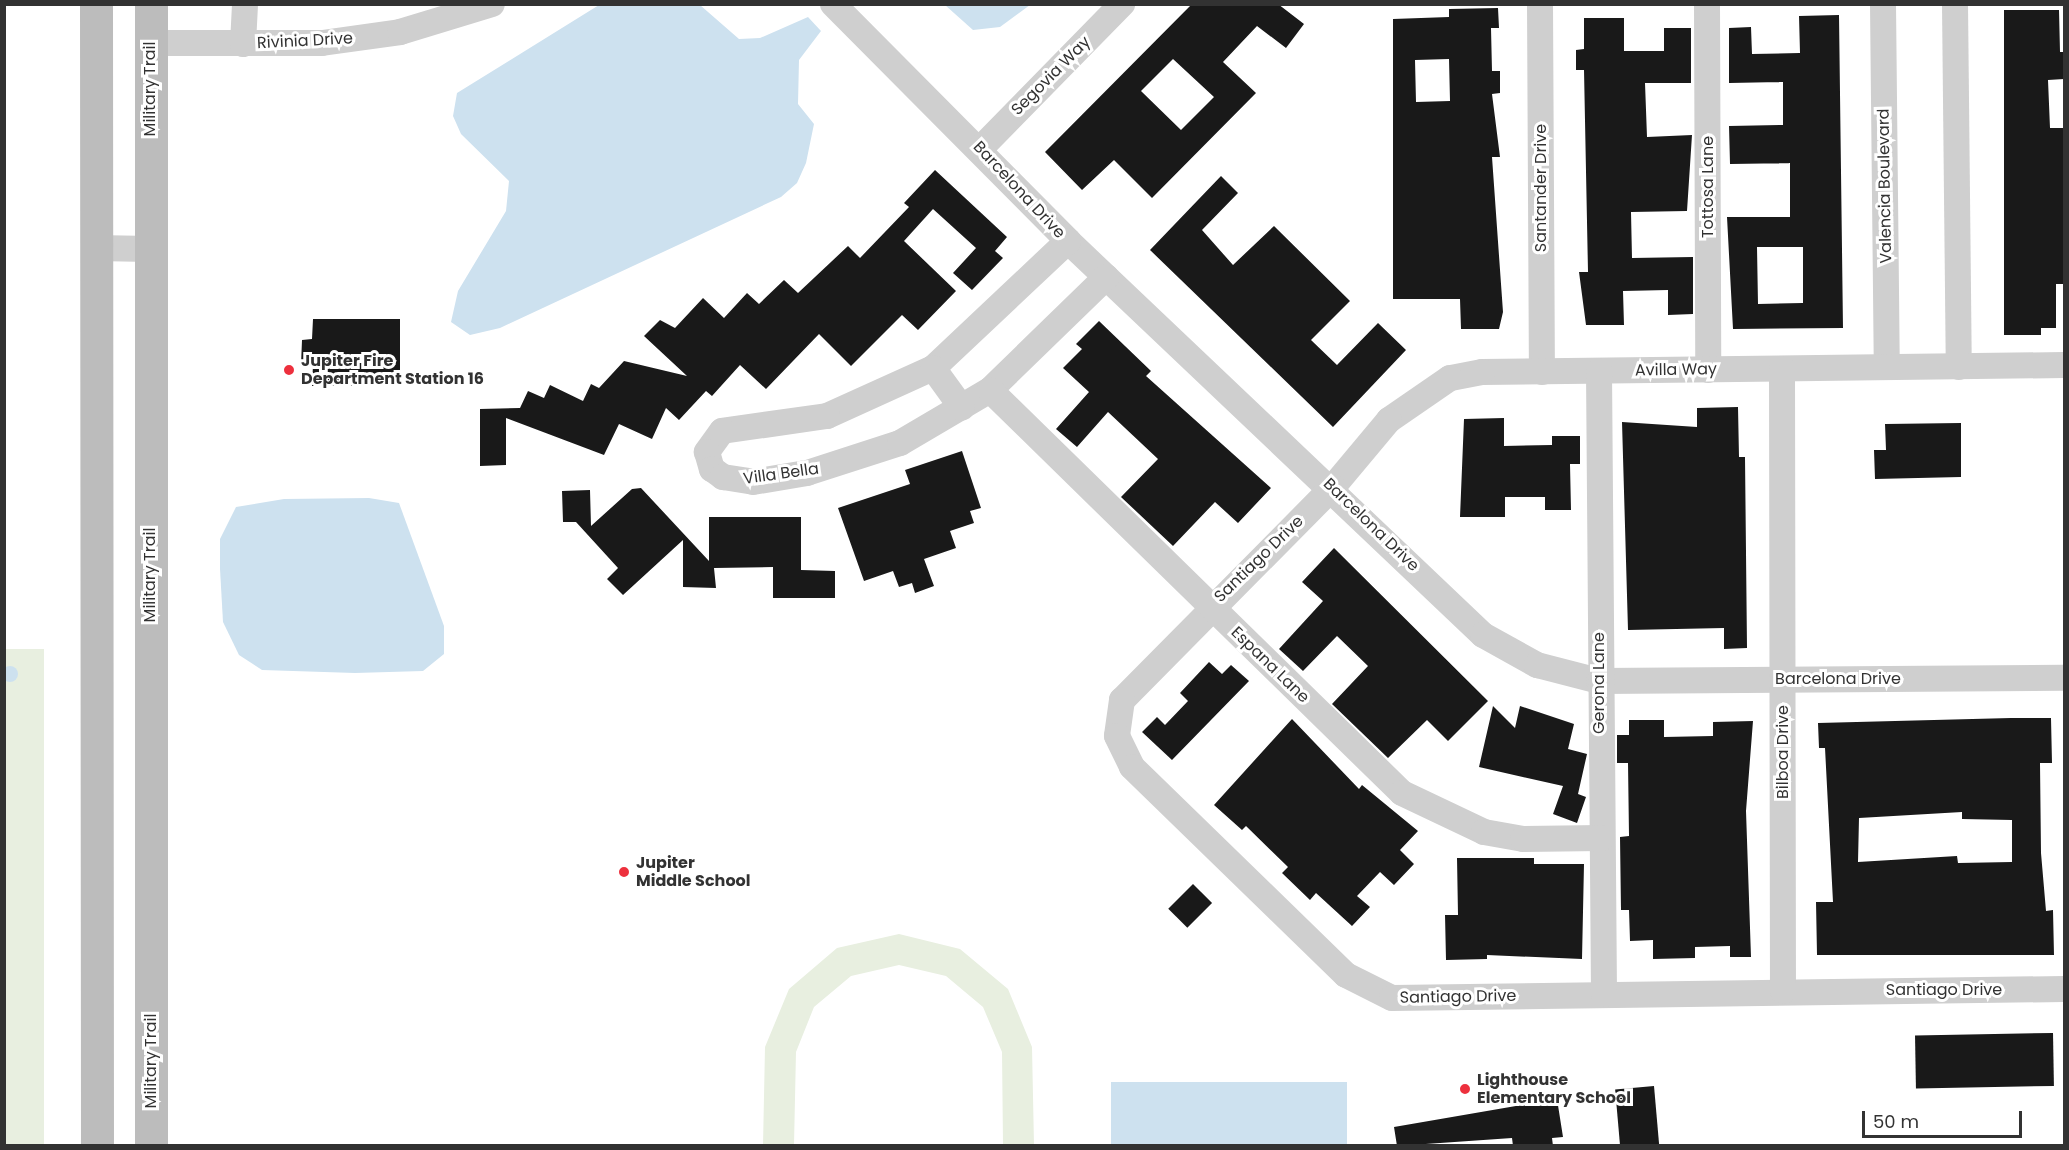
<!DOCTYPE html>
<html>
<head>
<meta charset="utf-8">
<style>
  body { margin:0 }
  #map { position:relative; width:2069px; height:1150px; overflow:hidden; background:#fff; font-family:Poppins,sans-serif }
  div>[style] { position:absolute }
  .green>* { inset:0; background:#e8efe0; transform-origin:0 0 }
  .water>* { inset:0; background:#cde1ef; transform-origin:0 0 }
  .round { border-radius:50% }
  .building>* { inset:0; background:#191919; transform-origin:0 0 }
  .minor>* { height:26px; margin:-13px; padding:0 13px; transform-origin:13px; border-radius:13px; background:#cfcfcf }
  .secondary>* { height:33px; margin:-16.5px; padding:0 16.5px; transform-origin:16.5px; border-radius:16.5px; background:#bcbcbc }
  .dots>* { width:16px; height:16px; translate:-50% -50%; box-sizing:border-box; border:3px solid #fff; border-radius:50% }
  span { translate:-50% -50%; white-space:nowrap; text-align:center; line-height:1.15; -webkit-text-stroke:6px #fff; paint-order:stroke }
  .street-label { font-size:16px; color:#323232 }
  .poi-label { font-size:16px; color:#323232; font-weight:700 }
  .left { translate:0 -50%; text-align:left }
  .frame { position:absolute; inset:0; border:6px solid #323232; pointer-events:none }
  .scale { position:absolute; left:1862px; top:1111px; width:160px; height:27px; box-sizing:border-box; border:3px solid #323232; border-top:0; padding-left:8px; font-size:18px; line-height:21px; white-space:nowrap; color:#323232; -webkit-text-stroke:4px #fff; paint-order:stroke }
</style>
</head>
<body>
<div id="map">
  <div class="green">
    <div style="left:44px;top:649px;width:496px;height:40px;rotate:90deg"></div>
    <div style="clip-path:polygon(899px 934px,960px 949px,1008px 989px,1032px 1047px,1034px 1145px,1003px 1145px,1002px 1052px,983px 1007px,946px 976px,899px 965px,851px 976px,814px 1007px,796px 1052px,794px 1145px,763px 1145px,765px 1047px,789px 989px,837px 948px)"></div>
  </div>
  <div class="water">
    <div style="clip-path:polygon(599px 5px,700px 5px,739px 39px,760px 38px,808px 17px,821px 31px,799px 60px,798px 104px,814px 124px,806px 163px,797px 183px,781px 197px,500px 328px,470px 335px,451px 322px,458px 291px,506px 211px,509px 181px,461px 134px,453px 116px,457px 93px)"></div>
    <div style="clip-path:polygon(945px 5px,1030px 5px,1000px 27px,973px 30px)"></div>
    <div style="clip-path:polygon(369px 498px,399px 503px,444px 626px,444px 654px,423px 671px,355px 673px,262px 670px,239px 655px,223px 622px,220px 569px,220px 539px,236px 507px,284px 499px)"></div>
    <div class="round" style="left:2px;top:666px;width:16px;height:16px"></div>
    <div style="left:1347px;top:1082px;width:63px;height:236px;rotate:90deg"></div>
  </div>
  <div class="building">
    <div style="clip-path:polygon(evenodd,1192px 4px,1278px 4px,1304px 24px,1286px 48px,1257px 26px,1223px 62px,1256px 93px,1152px 198px,1114px 160px,1082px 190px,1045px 152px,1192px 4px,1173px 59px,1214px 97px,1181px 130px,1141px 91px,1173px 59px)"></div>
    <div style="clip-path:polygon(evenodd,1498px 8px,1499px 28px,1491px 28px,1492px 71px,1500px 71px,1500px 93px,1492px 94px,1500px 157px,1492px 157px,1503px 312px,1499px 329px,1461px 329px,1460px 299px,1393px 299px,1393px 19px,1449px 17px,1449px 9px,1498px 8px,1449px 59px,1450px 101px,1416px 102px,1415px 60px,1449px 59px)"></div>
    <div style="clip-path:polygon(2004px 10px,2059px 10px,2060px 52px,2064px 52px,2064px 79px,2048px 80px,2050px 128px,2064px 128px,2064px 284px,2056px 284px,2056px 328px,2041px 328px,2041px 335px,2004px 335px)"></div>
    <div style="clip-path:polygon(evenodd,1839px 15px,1843px 328px,1733px 329px,1727px 217px,1790px 217px,1790px 163px,1730px 164px,1729px 126px,1783px 125px,1783px 82px,1729px 83px,1729px 28px,1751px 27px,1752px 54px,1800px 53px,1799px 16px,1839px 15px,1757px 247px,1803px 247px,1803px 303px,1758px 304px,1757px 247px)"></div>
    <div style="clip-path:polygon(1584px 18px,1624px 18px,1624px 51px,1664px 51px,1664px 28px,1691px 28px,1691px 83px,1645px 83px,1647px 137px,1692px 135px,1687px 211px,1631px 212px,1632px 258px,1693px 257px,1693px 314px,1668px 315px,1668px 290px,1623px 291px,1624px 325px,1586px 325px,1579px 272px,1588px 272px,1584px 70px,1576px 70px,1576px 50px,1584px 49px)"></div>
    <div style="clip-path:polygon(935px 170px,1007px 237px,995px 251px,1003px 258px,972px 290px,953px 273px,976px 248px,933px 209px,904px 241px,956px 291px,918px 330px,902px 315px,851px 366px,819px 334px,766px 389px,740px 365px,712px 396px,706px 391px,679px 420px,666px 408px,652px 439px,619px 424px,604px 455px,506px 418px,506px 465px,480px 466px,480px 409px,520px 408px,528px 391px,544px 398px,550px 385px,583px 401px,591px 384px,599px 388px,624px 361px,687px 376px,644px 336px,660px 320px,675px 328px,703px 298px,724px 318px,747px 293px,759px 304px,784px 280px,798px 293px,848px 246px,860px 258px,909px 207px,904px 203px)"></div>
    <div style="clip-path:polygon(1221px 176px,1238px 193px,1202px 230px,1233px 265px,1274px 226px,1350px 301px,1311px 340px,1337px 365px,1378px 323px,1406px 350px,1333px 427px,1150px 250px)"></div>
    <div style="clip-path:polygon(313px 319px,400px 319px,400px 386px,312px 386px,313px 365px,301px 365px,302px 340px,312px 339px)"></div>
    <div style="clip-path:polygon(1099px 321px,1151px 371px,1146px 376px,1271px 488px,1238px 523px,1215px 502px,1173px 546px,1121px 497px,1158px 459px,1108px 412px,1077px 447px,1056px 429px,1089px 392px,1063px 368px,1082px 349px,1076px 344px)"></div>
    <div style="clip-path:polygon(1738px 407px,1739px 457px,1745px 457px,1747px 648px,1724px 649px,1724px 628px,1628px 630px,1622px 422px,1697px 427px,1697px 408px)"></div>
    <div style="clip-path:polygon(1504px 418px,1504px 446px,1552px 445px,1552px 436px,1580px 436px,1580px 464px,1570px 464px,1571px 510px,1545px 510px,1545px 497px,1505px 497px,1505px 517px,1460px 517px,1464px 419px)"></div>
    <div style="clip-path:polygon(1961px 423px,1961px 477px,1875px 479px,1874px 450px,1886px 450px,1885px 424px)"></div>
    <div style="clip-path:polygon(962px 451px,981px 508px,970px 511px,974px 523px,950px 531px,956px 548px,924px 559px,934px 586px,915px 593px,912px 583px,899px 587px,893px 571px,864px 581px,838px 508px,910px 484px,905px 470px)"></div>
    <div style="clip-path:polygon(641px 488px,709px 561px,709px 517px,801px 517px,801px 570px,835px 571px,835px 598px,773px 598px,773px 567px,714px 568px,716px 588px,683px 587px,683px 540px,623px 595px,607px 579px,618px 568px,576px 522px,563px 522px,562px 491px,590px 490px,591px 526px,632px 489px)"></div>
    <div style="clip-path:polygon(1334px 548px,1488px 701px,1448px 741px,1427px 720px,1388px 758px,1332px 704px,1368px 666px,1337px 636px,1303px 671px,1279px 649px,1323px 601px,1302px 582px)"></div>
    <div style="clip-path:polygon(1209px 662px,1222px 674px,1231px 665px,1249px 681px,1172px 760px,1142px 732px,1157px 717px,1165px 725px,1188px 701px,1180px 693px)"></div>
    <div style="clip-path:polygon(1493px 706px,1515px 728px,1520px 706px,1574px 724px,1568px 749px,1587px 754px,1578px 794px,1586px 797px,1577px 823px,1553px 814px,1563px 786px,1479px 767px)"></div>
    <div style="clip-path:polygon(evenodd,2011px 718px,2051px 718px,2052px 763px,2040px 763px,2041px 853px,2046px 911px,2053px 910px,2054px 955px,1817px 955px,1816px 902px,1833px 902px,1825px 748px,1819px 748px,1818px 723px,2011px 718px,1962px 812px,1962px 819px,2012px 820px,2012px 862px,1958px 863px,1957px 856px,1858px 862px,1859px 818px,1962px 812px)"></div>
    <div style="clip-path:polygon(1292px 719px,1359px 789px,1362px 785px,1418px 831px,1400px 850px,1414px 864px,1394px 885px,1380px 872px,1357px 896px,1370px 907px,1352px 926px,1316px 893px,1310px 900px,1282px 873px,1288px 867px,1246px 826px,1242px 830px,1214px 805px)"></div>
    <div style="clip-path:polygon(1629px 720px,1664px 720px,1664px 737px,1713px 736px,1713px 722px,1753px 721px,1746px 811px,1751px 957px,1730px 957px,1730px 946px,1695px 947px,1695px 958px,1653px 959px,1653px 940px,1630px 941px,1629px 910px,1621px 910px,1620px 837px,1629px 836px,1628px 763px,1617px 763px,1617px 735px,1629px 735px)"></div>
    <div style="clip-path:polygon(1457px 858px,1534px 858px,1534px 864px,1584px 864px,1582px 959px,1487px 955px,1487px 959px,1446px 960px,1445px 915px,1458px 915px)"></div>
    <div style="left:1193px;top:884px;width:27px;height:35px;rotate:45deg"></div>
    <div style="left:2053px;top:1033px;width:53px;height:138px;rotate:89deg"></div>
    <div style="left:1654px;top:1086px;width:60px;height:39px;rotate:85deg"></div>
    <div style="clip-path:polygon(1557px 1099px,1563px 1137px,1552px 1138px,1553px 1146px,1513px 1146px,1512px 1138px,1397px 1146px,1394px 1127px)"></div>
  </div>
  <div class="minor">
    <div style="left:833px;top:4px;width:334px;rotate:45.2deg"></div>
    <div style="left:1068px;top:241px;width:572px;rotate:43.51deg"></div>
    <div style="left:1483px;top:635px;width:62px;rotate:29.1deg"></div>
    <div style="left:1537px;top:665px;width:64px;rotate:14.5deg"></div>
    <div style="left:1599px;top:681px;width:465px;rotate:-0.4deg"></div>
    <div style="left:1540px;top:4px;width:368px;rotate:89.7deg"></div>
    <div style="left:1707px;top:4px;width:366px;rotate:89.8deg"></div>
    <div style="left:1883px;top:4px;width:363px;rotate:89.4deg"></div>
    <div style="left:1955px;top:4px;width:363px;rotate:89.4deg"></div>
    <div style="left:150px;top:43px;width:172px"></div>
    <div style="left:322px;top:43px;width:79px;rotate:-8deg"></div>
    <div style="left:400px;top:32px;width:96px;rotate:-16.9deg"></div>
    <div style="left:243px;top:44px;width:40px;rotate:-87.1deg"></div>
    <div style="left:981px;top:148px;width:202px;rotate:-45.6deg"></div>
    <div style="left:1068px;top:241px;width:185px;rotate:136.7deg"></div>
    <div style="left:933px;top:368px;width:116px;rotate:155.6deg"></div>
    <div style="left:827px;top:416px;width:106px;rotate:171.9deg"></div>
    <div style="left:722px;top:431px;width:26px;rotate:126deg"></div>
    <div style="left:707px;top:452px;width:18px;rotate:74deg"></div>
    <div style="left:712px;top:469px;width:14px;rotate:36deg"></div>
    <div style="left:723px;top:477px;width:30px;rotate:9deg"></div>
    <div style="left:753px;top:482px;width:55px;rotate:-9.5deg"></div>
    <div style="left:807px;top:473px;width:98px;rotate:-17.9deg"></div>
    <div style="left:900px;top:443px;width:104px;rotate:-30.5deg"></div>
    <div style="left:990px;top:390px;width:162px;rotate:-44.2deg"></div>
    <div style="left:96px;top:248px;width:54px;rotate:1.1deg"></div>
    <div style="left:2064px;top:365px;width:582px;rotate:179.31deg"></div>
    <div style="left:1482px;top:372px;width:33px;rotate:169deg"></div>
    <div style="left:1450px;top:378px;width:74px;rotate:145.5deg"></div>
    <div style="left:1389px;top:420px;width:87px;rotate:129.9deg"></div>
    <div style="left:1333px;top:487px;width:300px;rotate:134.7deg"></div>
    <div style="left:1122px;top:700px;width:36px;rotate:98deg"></div>
    <div style="left:1117px;top:736px;width:34px;rotate:64deg"></div>
    <div style="left:1132px;top:767px;width:298px;rotate:44.2deg"></div>
    <div style="left:1346px;top:975px;width:51px;rotate:26.6deg"></div>
    <div style="left:1392px;top:998px;width:672px;rotate:-0.77deg"></div>
    <div style="left:933px;top:368px;width:49px;rotate:54.1deg"></div>
    <div style="left:1782px;top:369px;width:622px;rotate:89.91deg"></div>
    <div style="left:1599px;top:371px;width:623px;rotate:89.54deg"></div>
    <div style="left:990px;top:390px;width:576px;rotate:44.37deg"></div>
    <div style="left:1402px;top:793px;width:91px;rotate:25.4deg"></div>
    <div style="left:1484px;top:832px;width:40px;rotate:10deg"></div>
    <div style="left:1523px;top:839px;width:78px;rotate:-0.7deg"></div>
  </div>
  <div class="secondary">
    <div style="left:96px;top:4px;width:1142px;rotate:89.95deg"></div>
    <div style="left:151px;top:4px;width:1142px;rotate:90deg"></div>
  </div>
  <div class="dots">
    <div style="left:289px;top:370px;background:#ed303d"></div>
    <div style="left:624px;top:872px;background:#ed303d"></div>
    <div style="left:1465px;top:1089px;background:#ed303d"></div>
  </div>
  <div class="street-label">
    <span style="left:305px;top:41px;rotate:-3deg">Rivinia Drive</span>
    <span style="left:1051px;top:76px;rotate:-45deg">Segovia Way</span>
    <span style="left:150px;top:89px;rotate:-90deg">Military Trail</span>
    <span style="left:1885px;top:186px;rotate:-91deg">Valencia Boulevard</span>
    <span style="left:1708px;top:187px;rotate:-90deg">Tottosa Lane</span>
    <span style="left:1541px;top:188px;rotate:-90deg">Santander Drive</span>
    <span style="left:1019px;top:190px;rotate:47deg">Barcelona Drive</span>
    <span style="left:1676px;top:370px;rotate:-1deg">Avilla Way</span>
    <span style="left:781px;top:474px;rotate:-8deg">Villa Bella</span>
    <span style="left:1371px;top:525px;rotate:44deg">Barcelona Drive</span>
    <span style="left:1259px;top:559px;rotate:-44deg">Santiago Drive</span>
    <span style="left:150px;top:575px;rotate:-90deg">Military Trail</span>
    <span style="left:1270px;top:665px;rotate:44deg">Espana Lane</span>
    <span style="left:1838px;top:679px">Barcelona Drive</span>
    <span style="left:1599px;top:683px;rotate:-90deg">Gerona Lane</span>
    <span style="left:1783px;top:752px;rotate:-90deg">Bilboa Drive</span>
    <span style="left:1944px;top:990px">Santiago Drive</span>
    <span style="left:1458px;top:997px;rotate:-1deg">Santiago Drive</span>
    <span style="left:151px;top:1061px;rotate:-90deg">Military Trail</span>
  </div>
  <div class="poi-label">
    <span class="left" style="left:301px;top:370px">Jupiter Fire<br>Department Station 16</span>
    <span class="left" style="left:636px;top:872px">Jupiter<br>Middle School</span>
    <span class="left" style="left:1477px;top:1089px">Lighthouse<br>Elementary School</span>
  </div>
  <div class="frame"></div>
  <div class="scale">50 m</div>
</div>
</body>
</html>
